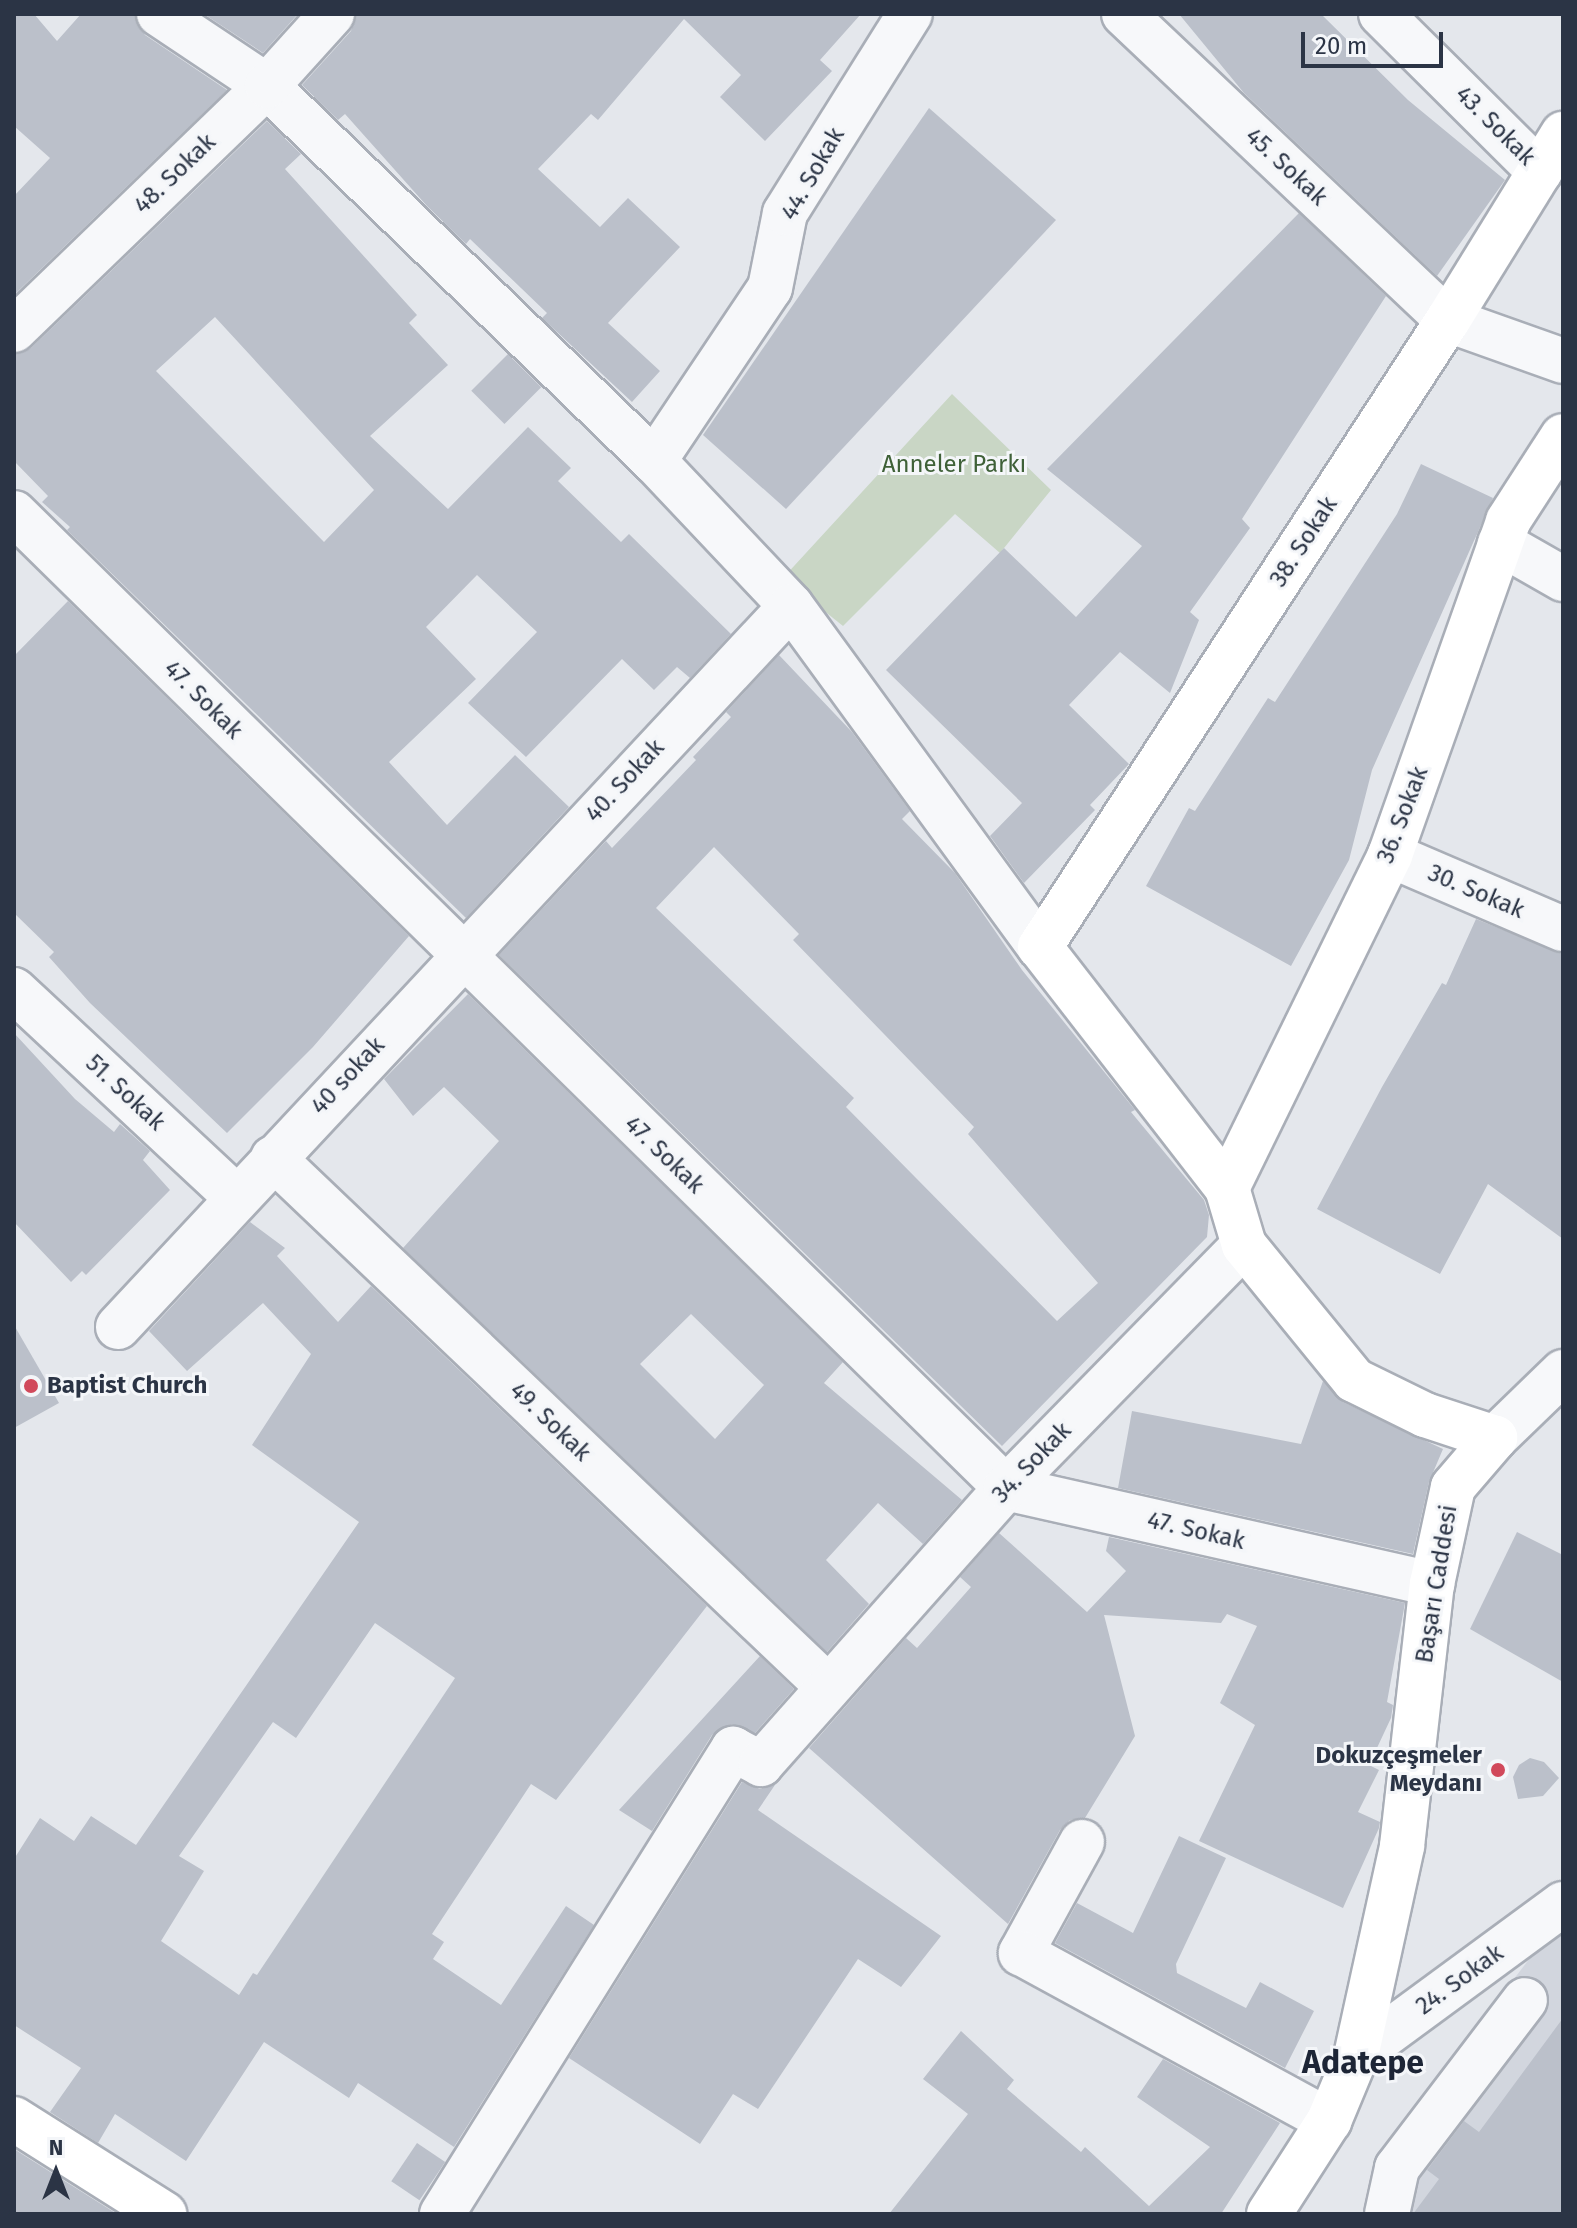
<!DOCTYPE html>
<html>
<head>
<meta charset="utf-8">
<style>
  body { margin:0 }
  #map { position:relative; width:1577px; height:2228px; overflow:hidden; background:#e4e7ec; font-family:"Fira Sans",sans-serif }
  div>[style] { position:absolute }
  .built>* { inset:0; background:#d2d6de }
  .green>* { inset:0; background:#c9d6c5 }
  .building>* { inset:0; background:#bbc0ca; transform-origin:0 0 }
  .roads { filter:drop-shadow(2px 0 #a9aeb7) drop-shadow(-2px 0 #a9aeb7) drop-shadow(0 2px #a9aeb7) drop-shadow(0 -2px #a9aeb7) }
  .minor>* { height:44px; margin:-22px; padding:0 22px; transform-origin:22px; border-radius:22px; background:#f7f8fa }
  .major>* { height:44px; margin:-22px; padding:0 22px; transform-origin:22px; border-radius:22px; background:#fff }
  .dots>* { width:22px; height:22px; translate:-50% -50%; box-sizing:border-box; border:4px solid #f4f6f9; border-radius:50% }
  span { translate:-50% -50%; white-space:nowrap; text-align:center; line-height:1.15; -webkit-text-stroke:6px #f4f6f9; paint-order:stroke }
  .street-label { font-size:24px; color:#2b3445 }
  .park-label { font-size:24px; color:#3f6138 }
  .poi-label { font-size:24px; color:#2b3445; font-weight:700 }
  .left { translate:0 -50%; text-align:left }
  .right { translate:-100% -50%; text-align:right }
  .district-label { font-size:32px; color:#1d2536; font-weight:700 }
  .frame { position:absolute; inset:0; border:16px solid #2b3445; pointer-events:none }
  .north { position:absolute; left:16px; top:2132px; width:80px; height:80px; -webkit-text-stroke:6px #f4f6f9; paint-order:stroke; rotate:0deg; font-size:22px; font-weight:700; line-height:32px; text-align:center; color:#2b3445 }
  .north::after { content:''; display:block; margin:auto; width:28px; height:36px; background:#2b3445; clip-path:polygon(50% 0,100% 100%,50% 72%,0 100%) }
  .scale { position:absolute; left:1301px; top:32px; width:142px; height:36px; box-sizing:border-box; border:4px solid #2b3445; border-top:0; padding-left:10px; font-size:24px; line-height:28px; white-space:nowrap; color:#2b3445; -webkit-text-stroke:6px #f4f6f9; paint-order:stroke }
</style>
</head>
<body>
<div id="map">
  <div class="built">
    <div style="clip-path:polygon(1563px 1915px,1563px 2214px,1369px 2214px,1397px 2131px)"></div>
  </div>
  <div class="green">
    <div style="clip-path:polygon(952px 394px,1051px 490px,1000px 553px,955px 514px,843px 626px,783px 578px)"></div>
  </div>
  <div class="building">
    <div style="clip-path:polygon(14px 14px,34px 14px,57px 41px,81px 14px,134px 14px,145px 35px,227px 90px,14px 295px,14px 196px,50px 158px,14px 126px)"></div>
    <div style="clip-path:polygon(204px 14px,298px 14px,263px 53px)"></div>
    <div style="clip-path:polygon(356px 14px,861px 14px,820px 60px,832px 71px,765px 141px,720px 97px,741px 75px,684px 19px,598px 120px,591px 114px,538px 169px,600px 227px,628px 198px,680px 247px,608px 323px,660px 371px,632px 402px,542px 318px,547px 313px,470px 239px,466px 244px,427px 206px,345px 114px,338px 120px,302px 85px,351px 31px)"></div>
    <div style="clip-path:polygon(1179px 14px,1321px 14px,1408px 100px,1505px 180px,1437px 276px,1244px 93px)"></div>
    <div style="clip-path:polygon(929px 108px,1056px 220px,786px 509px,703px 435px)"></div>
    <div style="clip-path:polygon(evenodd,267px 121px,301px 154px,285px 169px,417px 315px,409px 323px,448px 365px,370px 436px,448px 509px,528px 427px,571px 468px,558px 481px,621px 542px,629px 534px,731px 634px,690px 678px,677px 667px,654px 690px,622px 659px,526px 757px,468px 703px,537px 632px,477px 575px,426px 627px,476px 679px,389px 762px,447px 825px,515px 755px,569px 807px,466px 918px,67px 530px,70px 527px,42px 502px,48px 496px,14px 461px,14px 354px,31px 348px,267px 121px,215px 317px,374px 490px,324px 542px,156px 371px,215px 317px)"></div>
    <div style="clip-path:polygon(1299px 213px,1386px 296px,1242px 519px,1250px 528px,1190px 612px,1199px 620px,1170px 693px,1120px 652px,1069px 705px,1129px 764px,1090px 805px,1095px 810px,1024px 883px,990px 836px,1022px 803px,886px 670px,1004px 548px,1076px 617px,1142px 546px,1047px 469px)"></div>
    <div style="left:508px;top:354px;width:47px;height:52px;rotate:45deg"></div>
    <div style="clip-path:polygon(1421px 464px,1493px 498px,1372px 770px,1349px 860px,1291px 966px,1146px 886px,1189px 808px,1195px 811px,1268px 698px,1275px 702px,1397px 514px)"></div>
    <div style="clip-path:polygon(68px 601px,409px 936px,313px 1047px,227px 1133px,90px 1003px,49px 957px,54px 952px,14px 913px,14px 656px)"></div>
    <div style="clip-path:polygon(evenodd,779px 655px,852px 732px,910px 811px,902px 819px,955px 873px,1022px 970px,1135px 1110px,1131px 1112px,1204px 1200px,1209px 1215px,1207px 1237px,1002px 1446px,499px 955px,606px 841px,612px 848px,696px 760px,693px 757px,731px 717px,726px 712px,779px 655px,714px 847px,799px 934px,793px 940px,974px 1127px,968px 1134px,1098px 1283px,1057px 1321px,846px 1107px,854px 1098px,656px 908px,714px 847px)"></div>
    <div style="clip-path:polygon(1476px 919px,1563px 954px,1563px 1239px,1488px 1184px,1440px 1274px,1317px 1209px,1382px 1087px,1442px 983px,1446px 985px)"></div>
    <div style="clip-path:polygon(evenodd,468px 994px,843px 1362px,824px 1383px,962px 1500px,923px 1544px,878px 1503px,826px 1560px,869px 1604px,827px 1652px,403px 1248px,499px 1141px,444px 1087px,413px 1116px,384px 1079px,468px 994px,691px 1314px,764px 1385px,715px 1439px,640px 1364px,691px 1314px)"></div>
    <div style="clip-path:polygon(14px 1033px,75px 1099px,114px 1132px,120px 1124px,150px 1151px,143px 1160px,170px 1190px,86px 1275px,82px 1271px,71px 1282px,14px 1222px)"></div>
    <div style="clip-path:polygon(evenodd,250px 1222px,285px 1248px,277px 1256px,338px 1322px,371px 1286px,707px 1606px,556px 1800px,531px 1784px,432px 1934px,444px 1942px,433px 1959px,501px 2005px,566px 1906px,594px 1925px,454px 2147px,358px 2083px,349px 2098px,264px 2042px,186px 2161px,115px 2114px,98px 2143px,50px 2112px,81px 2068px,14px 2025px,14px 1859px,40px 1818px,74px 1841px,91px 1816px,136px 1845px,359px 1522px,252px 1445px,311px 1354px,263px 1303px,187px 1371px,149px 1331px,250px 1222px,375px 1623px,455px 1678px,257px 1975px,253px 1973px,239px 1995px,161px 1941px,204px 1871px,179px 1856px,273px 1722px,296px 1738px,375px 1623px)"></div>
    <div style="clip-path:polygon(14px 1325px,59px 1403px,14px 1428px)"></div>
    <div style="clip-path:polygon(1323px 1381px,1343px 1402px,1443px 1449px,1429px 1482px,1413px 1554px,1118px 1488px,1132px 1411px,1301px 1444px)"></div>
    <div style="clip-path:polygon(1517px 1532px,1563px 1555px,1563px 1682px,1470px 1629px)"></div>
    <div style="clip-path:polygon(999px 1533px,1087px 1612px,1126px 1571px,1106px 1551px,1109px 1537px,1405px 1603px,1387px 1702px,1393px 1705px,1391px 1718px,1369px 1765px,1379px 1770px,1358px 1812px,1380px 1822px,1379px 1828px,1343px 1908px,1199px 1841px,1255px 1725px,1220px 1703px,1257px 1626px,1227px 1614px,1221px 1623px,1104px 1615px,1135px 1736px,1085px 1818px,1070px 1820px,1060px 1830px,1008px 1924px,809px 1748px,906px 1638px,917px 1648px,971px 1587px,960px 1577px)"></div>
    <div style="clip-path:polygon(760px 1656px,794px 1689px,755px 1733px,732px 1724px,712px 1735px,652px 1831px,619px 1810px)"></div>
    <div style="clip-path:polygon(1530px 1758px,1544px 1762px,1559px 1778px,1543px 1796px,1518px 1799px,1513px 1777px,1519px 1765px)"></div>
    <div style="clip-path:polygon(742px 1782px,760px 1789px,777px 1782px,758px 1810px,941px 1936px,901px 1987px,858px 1959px,758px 2109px,733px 2094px,700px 2144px,569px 2058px)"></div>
    <div style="clip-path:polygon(1179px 1836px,1226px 1858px,1176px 1964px,1177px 1973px,1246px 2008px,1260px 1982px,1314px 2011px,1285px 2068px,1055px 1943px,1077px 1903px,1133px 1933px)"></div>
    <div style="clip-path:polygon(1563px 2018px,1563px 2214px,1413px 2214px,1439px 2179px,1427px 2170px,1464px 2121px,1479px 2132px)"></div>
    <div style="clip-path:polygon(961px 2031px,1014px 2080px,1007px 2089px,1081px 2152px,1085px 2147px,1149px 2206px,1210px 2147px,1137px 2097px,1163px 2059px,1280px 2123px,1221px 2214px,889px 2214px,968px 2114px,923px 2079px)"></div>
    <div style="left:417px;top:2143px;width:34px;height:46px;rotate:34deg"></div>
    <div style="clip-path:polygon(14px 2149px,117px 2214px,14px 2214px)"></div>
  </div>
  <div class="roads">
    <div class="minor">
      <div style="left:159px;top:14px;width:130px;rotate:33.7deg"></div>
      <div style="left:267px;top:86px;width:539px;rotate:44.1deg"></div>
      <div style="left:654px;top:461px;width:199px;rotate:46.6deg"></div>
      <div style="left:791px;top:606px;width:422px;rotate:53.9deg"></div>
      <div style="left:1124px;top:14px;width:446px;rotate:43.4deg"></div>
      <div style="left:1448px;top:320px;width:122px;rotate:19.6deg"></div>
      <div style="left:1381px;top:14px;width:224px;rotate:44.8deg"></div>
      <div style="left:14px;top:330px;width:351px;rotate:-44deg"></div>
      <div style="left:267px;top:86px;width:97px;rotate:-47.9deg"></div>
      <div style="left:654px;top:461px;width:208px;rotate:-56.2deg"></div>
      <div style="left:770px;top:288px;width:76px;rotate:-78.7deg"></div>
      <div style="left:785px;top:213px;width:235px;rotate:-57.9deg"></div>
      <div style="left:14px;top:513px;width:1391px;rotate:44.5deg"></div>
      <div style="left:1006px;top:1488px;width:437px;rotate:12.7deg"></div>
      <div style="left:1500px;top:543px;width:73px;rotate:29.7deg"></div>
      <div style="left:1390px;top:855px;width:188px;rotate:23.2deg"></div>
      <div style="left:14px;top:990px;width:302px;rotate:43deg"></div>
      <div style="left:273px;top:1158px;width:765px;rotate:43.62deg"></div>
      <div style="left:118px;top:1327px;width:986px;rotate:-46.97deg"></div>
      <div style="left:1495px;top:1438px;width:95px;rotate:-44.1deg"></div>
      <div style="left:1082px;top:1842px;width:127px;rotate:118.8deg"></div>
      <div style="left:1021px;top:1953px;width:351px;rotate:28.6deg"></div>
      <div style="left:1356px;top:2056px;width:257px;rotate:-36.3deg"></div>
      <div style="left:442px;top:2214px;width:549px;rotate:-57.96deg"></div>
      <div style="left:733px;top:1749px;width:32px;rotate:28deg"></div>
      <div style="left:761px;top:1764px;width:369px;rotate:-48.4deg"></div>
      <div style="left:1006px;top:1488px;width:340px;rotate:-45.6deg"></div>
      <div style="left:1387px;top:2214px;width:47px;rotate:-77.7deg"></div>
      <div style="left:1397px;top:2168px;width:211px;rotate:-52.7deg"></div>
    </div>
    <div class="major">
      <div style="left:1227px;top:1188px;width:371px;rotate:-63.9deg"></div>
      <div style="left:1390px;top:855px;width:354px;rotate:-70.5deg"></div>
      <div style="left:1508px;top:521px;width:101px;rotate:-57.1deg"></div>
      <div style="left:14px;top:2119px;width:178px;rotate:32.3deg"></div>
      <div style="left:1269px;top:2214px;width:111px;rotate:-57.2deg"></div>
      <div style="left:1329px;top:2121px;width:70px;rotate:-67.4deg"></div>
      <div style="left:1356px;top:2056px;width:215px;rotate:-77.6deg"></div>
      <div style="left:1402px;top:1846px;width:264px;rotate:-83.5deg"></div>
      <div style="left:1432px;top:1584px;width:99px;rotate:-77.8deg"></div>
      <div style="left:1453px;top:1487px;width:65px;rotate:-49.4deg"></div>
      <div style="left:1495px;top:1438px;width:74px;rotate:-161.8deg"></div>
      <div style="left:1425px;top:1415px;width:79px;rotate:-153.8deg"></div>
      <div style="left:1354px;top:1380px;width:174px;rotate:-129.2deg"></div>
      <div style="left:1244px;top:1245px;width:59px;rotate:-106.6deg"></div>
      <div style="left:1227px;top:1188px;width:305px;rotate:-127.8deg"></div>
      <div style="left:1040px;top:947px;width:748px;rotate:-56.95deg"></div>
      <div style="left:1448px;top:320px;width:219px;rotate:-58.3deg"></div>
    </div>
  </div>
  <div class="dots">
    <div style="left:31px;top:1386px;background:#d1495b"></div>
    <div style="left:1498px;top:1770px;background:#d1495b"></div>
  </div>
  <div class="street-label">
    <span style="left:1495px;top:126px;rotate:45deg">43. Sokak</span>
    <span style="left:1286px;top:167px;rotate:43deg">45. Sokak</span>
    <span style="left:175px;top:174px;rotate:-44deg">48. Sokak</span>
    <span style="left:813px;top:174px;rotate:-60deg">44. Sokak</span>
    <span style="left:1304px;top:542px;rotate:-57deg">38. Sokak</span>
    <span style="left:203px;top:700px;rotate:45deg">47. Sokak</span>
    <span style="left:625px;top:781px;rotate:-47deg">40. Sokak</span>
    <span style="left:1403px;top:815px;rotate:-69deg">36. Sokak</span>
    <span style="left:1476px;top:892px;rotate:23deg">30. Sokak</span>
    <span style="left:348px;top:1076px;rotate:-47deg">40 sokak</span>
    <span style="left:125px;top:1093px;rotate:43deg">51. Sokak</span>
    <span style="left:664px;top:1155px;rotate:44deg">47. Sokak</span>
    <span style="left:550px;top:1422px;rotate:44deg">49. Sokak</span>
    <span style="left:1032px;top:1463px;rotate:-46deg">34. Sokak</span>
    <span style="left:1196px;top:1531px;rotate:13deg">47. Sokak</span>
    <span style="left:1437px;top:1584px;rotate:-81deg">Başarı Caddesi</span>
    <span style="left:1460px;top:1980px;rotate:-36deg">24. Sokak</span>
  </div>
  <div class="park-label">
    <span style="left:954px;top:465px">Anneler Parkı</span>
  </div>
  <div class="poi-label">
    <span class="left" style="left:47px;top:1386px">Baptist Church</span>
    <span class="right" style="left:1482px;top:1770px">Dokuzçeşmeler<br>Meydanı</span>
  </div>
  <div class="district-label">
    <span style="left:1363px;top:2062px">Adatepe</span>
  </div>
  <div class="frame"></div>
  <div class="north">N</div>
  <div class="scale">20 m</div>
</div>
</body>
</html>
